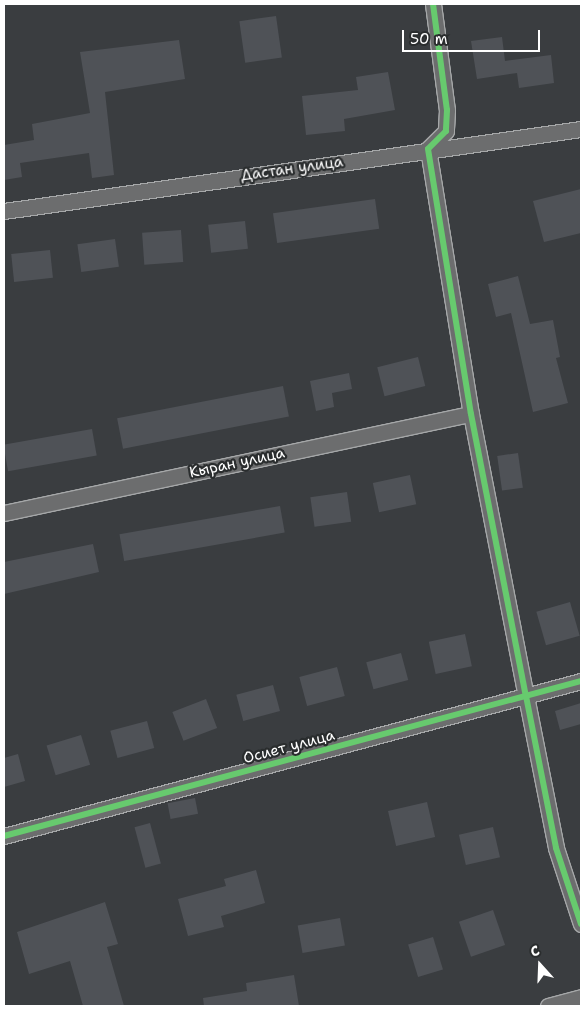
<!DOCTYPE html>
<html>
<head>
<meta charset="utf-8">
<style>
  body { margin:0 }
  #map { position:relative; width:585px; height:1010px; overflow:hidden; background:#3a3d40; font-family:"Shantell Sans",sans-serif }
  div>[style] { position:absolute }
  .building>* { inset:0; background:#4f5257; transform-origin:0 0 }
  .roads { filter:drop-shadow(1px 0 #a6a8a9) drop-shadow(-1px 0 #a6a8a9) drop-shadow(0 1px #a6a8a9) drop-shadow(0 -1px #a6a8a9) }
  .minor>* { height:15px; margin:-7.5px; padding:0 7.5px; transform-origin:7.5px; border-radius:7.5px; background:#6c6d6e }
  .cycleway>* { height:6px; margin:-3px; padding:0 3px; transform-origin:3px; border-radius:3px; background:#67ca6e }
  span { translate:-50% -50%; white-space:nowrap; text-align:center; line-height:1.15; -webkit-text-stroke:4.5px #2a2d2e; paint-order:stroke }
  .street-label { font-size:15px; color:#fff }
  .frame { position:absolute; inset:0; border:5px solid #fff; pointer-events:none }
  .north { position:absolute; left:515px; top:940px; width:50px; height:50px; -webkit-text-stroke:4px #2a2d2e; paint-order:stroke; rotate:340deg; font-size:14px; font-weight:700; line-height:20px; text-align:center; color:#fff }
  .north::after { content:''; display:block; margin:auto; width:18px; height:22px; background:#fff; clip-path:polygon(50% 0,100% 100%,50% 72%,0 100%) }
  .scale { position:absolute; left:402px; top:30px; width:138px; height:22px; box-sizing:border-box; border:2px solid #fff; border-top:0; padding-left:6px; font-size:15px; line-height:18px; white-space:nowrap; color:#fff; -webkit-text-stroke:4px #2a2d2e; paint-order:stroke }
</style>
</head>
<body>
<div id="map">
  <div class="building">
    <div style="left:276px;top:16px;width:42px;height:37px;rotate:82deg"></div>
    <div style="clip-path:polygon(502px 37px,505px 61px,551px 55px,554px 83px,519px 88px,517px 73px,477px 79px,471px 41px)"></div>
    <div style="clip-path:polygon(179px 40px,185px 79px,105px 92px,114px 175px,92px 178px,89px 153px,20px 163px,22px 177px,4px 180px,4px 145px,34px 140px,32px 124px,90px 113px,80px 52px)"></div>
    <div style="clip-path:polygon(388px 72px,395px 110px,344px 119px,345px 131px,306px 135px,302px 96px,358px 90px,356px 77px)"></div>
    <div style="clip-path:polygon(581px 189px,581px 233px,544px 242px,533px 201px)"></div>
    <div style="left:375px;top:199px;width:30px;height:103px;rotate:82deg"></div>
    <div style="left:245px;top:221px;width:28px;height:37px;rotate:84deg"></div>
    <div style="left:181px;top:230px;width:32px;height:39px;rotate:86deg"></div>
    <div style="left:115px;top:239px;width:28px;height:38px;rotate:82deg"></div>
    <div style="left:50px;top:250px;width:28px;height:39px;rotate:84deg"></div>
    <div style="clip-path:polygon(518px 276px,530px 324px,553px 320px,560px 357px,556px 358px,568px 403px,533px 412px,511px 313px,496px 317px,488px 284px)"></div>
    <div style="left:418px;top:357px;width:30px;height:42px;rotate:76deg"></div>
    <div style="clip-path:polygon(349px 373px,352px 389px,332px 393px,334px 407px,316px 411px,310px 381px)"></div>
    <div style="left:283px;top:386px;width:31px;height:169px;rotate:79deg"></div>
    <div style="left:92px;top:429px;width:27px;height:90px;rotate:80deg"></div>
    <div style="left:518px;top:453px;width:35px;height:21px;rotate:82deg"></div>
    <div style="left:410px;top:475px;width:30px;height:38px;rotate:78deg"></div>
    <div style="left:347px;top:492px;width:30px;height:37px;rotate:82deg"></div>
    <div style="left:280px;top:506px;width:27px;height:163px;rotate:80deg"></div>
    <div style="clip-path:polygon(93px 544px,99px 572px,4px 594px,4px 562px)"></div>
    <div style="left:570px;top:602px;width:35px;height:35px;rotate:74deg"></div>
    <div style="left:465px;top:634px;width:33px;height:37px;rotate:78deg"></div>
    <div style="left:401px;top:653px;width:28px;height:36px;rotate:75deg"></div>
    <div style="left:337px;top:667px;width:30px;height:39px;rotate:75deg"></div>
    <div style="left:273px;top:685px;width:27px;height:38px;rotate:75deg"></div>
    <div style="left:206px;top:699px;width:31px;height:36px;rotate:69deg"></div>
    <div style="clip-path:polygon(581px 703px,581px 724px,560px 730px,555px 711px)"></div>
    <div style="left:147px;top:721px;width:28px;height:38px;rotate:75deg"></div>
    <div style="left:81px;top:735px;width:31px;height:36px;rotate:73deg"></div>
    <div style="clip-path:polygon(18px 754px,25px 781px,4px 787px,4px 758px)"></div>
    <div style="left:195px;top:798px;width:16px;height:28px;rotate:79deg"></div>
    <div style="left:427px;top:802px;width:36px;height:40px;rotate:77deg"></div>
    <div style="left:150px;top:823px;width:42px;height:16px;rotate:75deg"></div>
    <div style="left:493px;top:827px;width:31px;height:35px;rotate:77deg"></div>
    <div style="clip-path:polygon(256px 870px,265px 903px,221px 916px,224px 927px,188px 936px,178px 899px,226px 886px,224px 879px)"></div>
    <div style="clip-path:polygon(105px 902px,118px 944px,107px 947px,124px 1006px,83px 1006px,70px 961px,29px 974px,17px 932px)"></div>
    <div style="left:493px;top:910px;width:37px;height:36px;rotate:71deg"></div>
    <div style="left:340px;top:918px;width:28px;height:43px;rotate:80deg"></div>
    <div style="left:433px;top:937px;width:34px;height:26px;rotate:73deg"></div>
    <div style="clip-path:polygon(294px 975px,299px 1006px,204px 1006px,203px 998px,247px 991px,246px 983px)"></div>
  </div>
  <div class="roads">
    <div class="minor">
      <div style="left:433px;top:4px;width:107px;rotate:82.5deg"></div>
      <div style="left:447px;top:110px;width:21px;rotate:93deg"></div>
      <div style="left:446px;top:131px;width:25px;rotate:135deg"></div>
      <div style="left:428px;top:149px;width:268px;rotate:80.8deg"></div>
      <div style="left:471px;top:414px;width:287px;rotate:79deg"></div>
      <div style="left:526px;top:696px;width:155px;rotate:78.8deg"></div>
      <div style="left:556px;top:848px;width:80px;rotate:71.8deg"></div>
      <div style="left:4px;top:211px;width:583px;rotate:-8.09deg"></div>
      <div style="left:4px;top:513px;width:477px;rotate:-12deg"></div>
      <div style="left:4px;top:836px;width:597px;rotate:-15.04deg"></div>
      <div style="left:548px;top:1006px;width:34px;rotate:-15deg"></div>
    </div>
  </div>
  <div class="cycleway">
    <div style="left:433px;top:4px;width:107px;rotate:82.5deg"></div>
    <div style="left:447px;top:110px;width:21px;rotate:93deg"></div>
    <div style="left:446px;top:131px;width:25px;rotate:135deg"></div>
    <div style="left:428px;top:149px;width:268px;rotate:80.8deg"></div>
    <div style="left:471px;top:414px;width:287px;rotate:79deg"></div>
    <div style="left:526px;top:696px;width:155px;rotate:78.8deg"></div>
    <div style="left:556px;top:848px;width:80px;rotate:71.8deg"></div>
    <div style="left:4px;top:836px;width:597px;rotate:-15.04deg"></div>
  </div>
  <div class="street-label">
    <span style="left:292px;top:169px;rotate:-8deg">Дастан улица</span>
    <span style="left:237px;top:463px;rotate:-12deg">Кыран улица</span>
    <span style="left:289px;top:747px;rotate:-15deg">Осиет улица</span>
  </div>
  <div class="frame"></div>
  <div class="north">С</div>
  <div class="scale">50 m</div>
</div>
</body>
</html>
